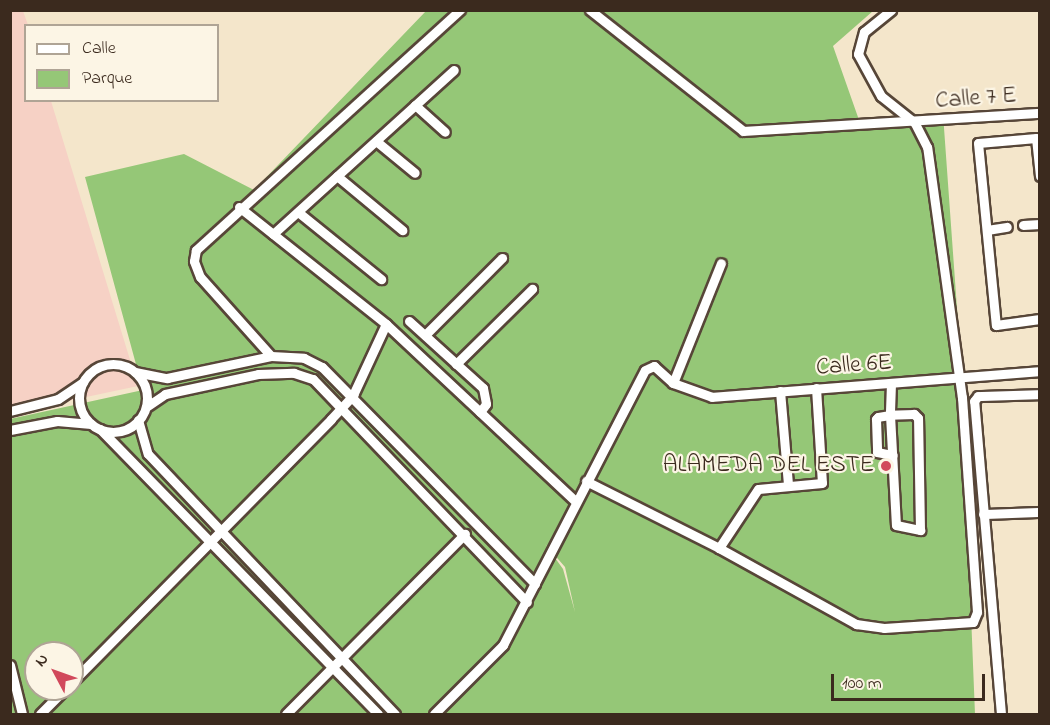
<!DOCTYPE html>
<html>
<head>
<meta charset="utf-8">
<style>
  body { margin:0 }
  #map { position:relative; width:1050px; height:725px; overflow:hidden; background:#f4e6cb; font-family:"Indie Flower",sans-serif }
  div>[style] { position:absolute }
  .built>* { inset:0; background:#f6d1c5 }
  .green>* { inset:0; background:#95c777 }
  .roads { filter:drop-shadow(2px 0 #574638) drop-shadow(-2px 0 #574638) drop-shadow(0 2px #574638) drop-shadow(0 -2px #574638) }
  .street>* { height:9px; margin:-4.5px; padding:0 4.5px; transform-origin:4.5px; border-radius:4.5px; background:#fff }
  .street>.ring { margin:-4.5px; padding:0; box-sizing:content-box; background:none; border:9px solid #fff; border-radius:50% }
  .dots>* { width:16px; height:16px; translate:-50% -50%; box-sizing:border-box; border:3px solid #fcf5e5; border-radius:50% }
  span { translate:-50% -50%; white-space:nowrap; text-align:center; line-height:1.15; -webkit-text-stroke:4.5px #fcf5e5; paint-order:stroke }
  .street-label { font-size:24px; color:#3b2a1e }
  .poi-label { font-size:24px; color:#3b2a1e }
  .right { translate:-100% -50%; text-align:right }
  .frame { position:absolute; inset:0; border:12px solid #3b2a1e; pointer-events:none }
  .legend { position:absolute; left:24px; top:24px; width:195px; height:78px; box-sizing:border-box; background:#fcf5e5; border:2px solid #afa495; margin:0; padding:8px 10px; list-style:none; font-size:18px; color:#3b2a1e }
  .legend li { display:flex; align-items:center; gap:12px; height:30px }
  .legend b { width:30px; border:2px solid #afa495 }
  .north { position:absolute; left:24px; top:641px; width:60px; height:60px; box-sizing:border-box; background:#fcf5e5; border:2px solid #afa495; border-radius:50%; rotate:311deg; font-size:16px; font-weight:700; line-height:24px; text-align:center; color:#3b2a1e }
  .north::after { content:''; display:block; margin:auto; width:21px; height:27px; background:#d1495b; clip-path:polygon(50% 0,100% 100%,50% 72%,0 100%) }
  .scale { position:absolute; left:831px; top:674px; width:154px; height:27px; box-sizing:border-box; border:3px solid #3b2a1e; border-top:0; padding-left:8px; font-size:18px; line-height:21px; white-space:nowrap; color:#3b2a1e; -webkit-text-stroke:4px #fcf5e5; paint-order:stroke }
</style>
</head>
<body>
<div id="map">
  <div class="built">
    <div style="clip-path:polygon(10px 11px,23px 11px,28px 25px,26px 100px,51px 101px,138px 386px,11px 413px)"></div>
  </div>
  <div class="green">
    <div style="clip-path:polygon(evenodd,426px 11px,873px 11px,833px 46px,859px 120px,943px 114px,961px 364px,975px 714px,11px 714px,10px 419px,143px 390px,85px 177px,184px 154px,254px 190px,426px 11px,545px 544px,565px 567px,575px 612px,563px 569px,545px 544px,426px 11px,36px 653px,72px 653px,72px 689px,36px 689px,36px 653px)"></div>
  </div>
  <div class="roads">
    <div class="street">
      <div style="left:590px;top:10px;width:195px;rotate:38.3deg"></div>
      <div style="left:743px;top:131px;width:298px;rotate:-3.5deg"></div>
      <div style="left:415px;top:105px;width:40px;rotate:42deg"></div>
      <div style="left:376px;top:141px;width:50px;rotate:39.4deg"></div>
      <div style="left:337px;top:176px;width:85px;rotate:39.7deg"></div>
      <div style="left:1040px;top:176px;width:38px;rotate:-96deg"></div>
      <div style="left:1036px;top:138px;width:58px;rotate:175.1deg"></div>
      <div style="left:978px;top:143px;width:183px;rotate:84.4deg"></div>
      <div style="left:996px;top:325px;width:44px;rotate:-7.8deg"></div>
      <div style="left:239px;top:207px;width:188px;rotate:38.5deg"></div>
      <div style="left:386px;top:324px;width:260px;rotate:43.1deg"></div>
      <div style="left:298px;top:212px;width:107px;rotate:38.9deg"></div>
      <div style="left:1023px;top:225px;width:17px;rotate:-3deg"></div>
      <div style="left:987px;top:230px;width:20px;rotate:-9deg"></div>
      <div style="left:273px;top:234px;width:244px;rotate:-42.2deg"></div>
      <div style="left:409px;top:321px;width:100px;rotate:42.2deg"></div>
      <div style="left:483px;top:388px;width:16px;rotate:79deg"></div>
      <div style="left:486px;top:404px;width:10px;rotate:127deg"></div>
      <div style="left:425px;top:335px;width:109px;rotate:-45deg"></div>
      <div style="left:271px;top:356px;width:106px;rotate:-131.9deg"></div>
      <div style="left:200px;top:277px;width:17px;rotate:-111deg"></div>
      <div style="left:194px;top:261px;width:11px;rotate:-80deg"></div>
      <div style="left:196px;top:250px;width:357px;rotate:-42.3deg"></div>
      <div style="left:456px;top:364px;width:107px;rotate:-44.6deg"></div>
      <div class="ring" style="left:79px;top:364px;width:59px;height:59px"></div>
      <div style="left:135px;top:372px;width:33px;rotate:11deg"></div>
      <div style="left:167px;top:378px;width:106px;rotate:-11.9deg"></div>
      <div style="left:271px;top:356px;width:33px;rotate:3deg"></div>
      <div style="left:304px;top:358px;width:20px;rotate:27deg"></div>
      <div style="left:322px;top:367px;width:304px;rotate:45.5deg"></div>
      <div style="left:673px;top:383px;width:129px;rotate:-68.2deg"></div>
      <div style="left:891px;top:383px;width:32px;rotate:92deg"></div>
      <div style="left:890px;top:415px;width:110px;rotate:86.9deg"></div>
      <div style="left:896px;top:525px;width:25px;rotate:12deg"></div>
      <div style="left:920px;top:530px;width:112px;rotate:-91deg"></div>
      <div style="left:918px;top:418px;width:6px;rotate:-135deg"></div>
      <div style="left:914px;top:414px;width:24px;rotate:178deg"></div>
      <div style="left:890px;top:415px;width:12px;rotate:171deg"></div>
      <div style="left:878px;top:417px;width:3px;rotate:135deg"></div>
      <div style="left:876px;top:419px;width:33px;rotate:88deg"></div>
      <div style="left:877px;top:452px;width:16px;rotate:11deg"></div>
      <div style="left:816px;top:388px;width:95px;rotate:86.4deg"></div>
      <div style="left:822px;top:483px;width:64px;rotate:174.6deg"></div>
      <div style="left:758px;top:489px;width:71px;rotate:123.5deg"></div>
      <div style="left:719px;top:548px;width:157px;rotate:29deg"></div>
      <div style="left:856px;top:624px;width:28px;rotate:8deg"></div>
      <div style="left:884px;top:628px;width:89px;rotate:-3.9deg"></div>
      <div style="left:973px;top:622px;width:11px;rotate:-68deg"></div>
      <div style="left:977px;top:612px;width:215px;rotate:-94deg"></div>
      <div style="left:962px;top:398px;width:253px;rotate:-97.9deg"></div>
      <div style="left:927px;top:147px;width:27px;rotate:-117deg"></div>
      <div style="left:915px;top:123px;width:43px;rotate:-141.5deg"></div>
      <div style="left:881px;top:96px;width:48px;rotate:-118.7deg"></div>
      <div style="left:858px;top:54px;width:23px;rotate:-75deg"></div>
      <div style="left:864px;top:32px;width:35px;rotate:-39deg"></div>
      <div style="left:780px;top:391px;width:94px;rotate:85.1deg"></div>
      <div style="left:146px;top:407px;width:23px;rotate:-34deg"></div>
      <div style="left:165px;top:394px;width:95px;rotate:-12.1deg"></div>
      <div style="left:258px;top:374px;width:36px;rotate:-2deg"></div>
      <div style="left:294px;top:373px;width:20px;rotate:18deg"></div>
      <div style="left:313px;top:379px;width:309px;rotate:46.2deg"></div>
      <div style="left:10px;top:411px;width:49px;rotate:-14deg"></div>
      <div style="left:58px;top:399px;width:30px;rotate:-34deg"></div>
      <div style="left:138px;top:420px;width:35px;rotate:74deg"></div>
      <div style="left:148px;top:454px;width:359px;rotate:46.5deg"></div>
      <div style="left:100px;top:429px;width:398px;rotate:45.7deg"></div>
      <div style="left:10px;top:430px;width:48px;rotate:-10.8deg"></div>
      <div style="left:57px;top:421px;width:34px;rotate:5deg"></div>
      <div style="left:586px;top:481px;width:149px;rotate:26.7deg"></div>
      <div style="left:983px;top:514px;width:57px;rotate:-2deg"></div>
      <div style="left:10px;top:665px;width:50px;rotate:76.2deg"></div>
      <div style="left:72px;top:682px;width:369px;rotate:-45.4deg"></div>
      <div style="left:331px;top:419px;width:33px;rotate:-47deg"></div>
      <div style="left:353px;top:395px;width:78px;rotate:-65.1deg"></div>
      <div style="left:40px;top:714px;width:35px;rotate:-45deg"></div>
      <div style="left:286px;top:714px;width:254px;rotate:-45.2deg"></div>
      <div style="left:434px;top:714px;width:98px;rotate:-45deg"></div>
      <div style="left:503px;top:645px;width:309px;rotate:-62.7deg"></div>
      <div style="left:645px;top:370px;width:10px;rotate:-24deg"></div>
      <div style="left:654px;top:366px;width:25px;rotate:42deg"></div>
      <div style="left:673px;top:383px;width:41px;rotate:19.7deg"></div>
      <div style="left:712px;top:397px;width:329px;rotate:-4.5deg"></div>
      <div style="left:1001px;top:714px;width:314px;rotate:-94.9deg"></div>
      <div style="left:974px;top:401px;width:6px;rotate:-51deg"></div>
      <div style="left:978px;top:396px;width:62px;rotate:-1.8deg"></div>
    </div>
  </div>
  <div class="dots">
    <div style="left:886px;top:466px;background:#d1495b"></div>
  </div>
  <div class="street-label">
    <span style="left:976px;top:99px;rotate:-4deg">Calle 7 E</span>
    <span style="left:854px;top:366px;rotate:-4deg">Calle 6E</span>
  </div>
  <div class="poi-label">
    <span class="right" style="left:874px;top:466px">ALAMEDA DEL ESTE</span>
  </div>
  <div class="frame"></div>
  <ul class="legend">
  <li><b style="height:8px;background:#fff"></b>Calle</li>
  <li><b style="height:16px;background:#95c777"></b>Parque</li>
  </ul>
  <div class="north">N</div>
  <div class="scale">100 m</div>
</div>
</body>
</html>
